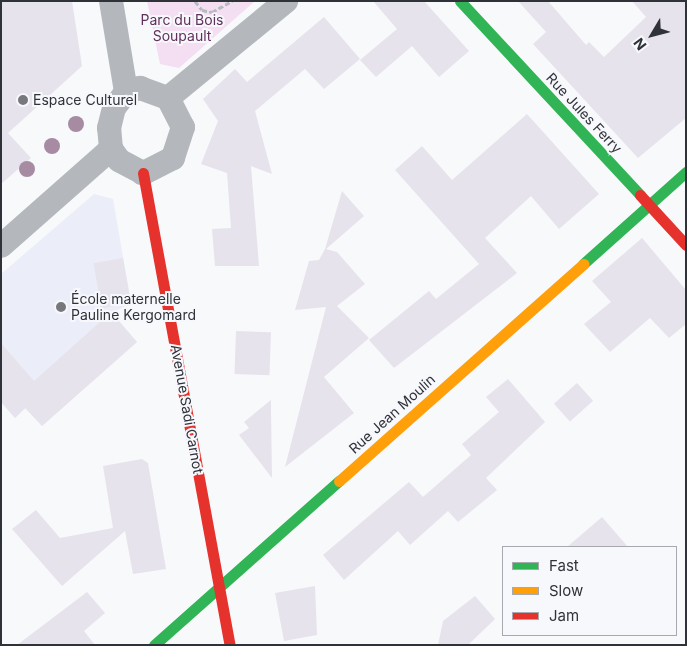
<!DOCTYPE html>
<html>
<head>
<meta charset="utf-8">
<style>
  body { margin:0 }
  #map { position:relative; width:687px; height:646px; overflow:hidden; background:#f8f9fb; font-family:Inter,sans-serif }
  div>[style] { position:absolute }
  .built>* { inset:0; background:#ebeef8 }
  .green>* { inset:0; background:#f4def1 }
  .building>* { inset:0; background:#e6e3ec; transform-origin:0 0 }
  .path>* { height:3px; margin-top:-1.5px; transform-origin:0; background:repeating-linear-gradient(90deg,#b7bbbf 0 5px,transparent 0 7.5px) }
  .street>* { height:24px; margin:-12px; padding:0 12px; transform-origin:12px; border-radius:12px; background:#b4b8bd }
  .fast>* { height:11px; margin:-5.5px; padding:0 5.5px; transform-origin:5.5px; border-radius:5.5px; background:#30b455 }
  .slow>* { height:11px; margin:-5.5px; padding:0 5.5px; transform-origin:5.5px; border-radius:5.5px; background:#ff9f0a }
  .jam>* { height:11px; margin:-5.5px; padding:0 5.5px; transform-origin:5.5px; border-radius:5.5px; background:#e5322d }
  .trees>* { width:16px; height:16px; margin:-8px; border-radius:50%; background:#a68ba3 }
  .dots>* { width:14px; height:14px; translate:-50% -50%; box-sizing:border-box; border:2px solid #f7f8fc; border-radius:50% }
  span { translate:-50% -50%; white-space:nowrap; text-align:center; line-height:1.15; -webkit-text-stroke:4px #f7f8fc; paint-order:stroke }
  .park-label { font-size:14px; color:#62315b }
  .poi-label { font-size:14px; color:#30323a }
  .left { translate:0 -50%; text-align:left }
  .street-label { font-size:14px; color:#30323a }
  .frame { position:absolute; inset:0; border:2px solid #30323a; pointer-events:none }
  .legend { position:absolute; left:502px; top:546px; width:175px; height:90px; box-sizing:border-box; background:#f7f8fc; border:1px solid #a7a9ae; margin:0; padding:6px 9px; list-style:none; font-size:15px; color:#30323a }
  .legend li { display:flex; align-items:center; gap:10px; height:25px }
  .legend b { width:25px; border:1px solid #a7a9ae }
  .north { position:absolute; left:627px; top:10px; width:50px; height:50px; -webkit-text-stroke:4px #f7f8fc; paint-order:stroke; rotate:233deg; font-size:14px; font-weight:700; line-height:20px; text-align:center; color:#30323a }
  .north::after { content:''; display:block; margin:auto; width:18px; height:22px; background:#30323a; clip-path:polygon(50% 0,100% 100%,50% 72%,0 100%) }
</style>
</head>
<body>
<div id="map">
  <div class="built">
    <div style="clip-path:polygon(94px 194px,113px 199px,131px 303px,112px 313px,137px 342px,42px 426px,26px 408px,15px 418px,1px 402px,1px 274px)"></div>
  </div>
  <div class="green">
    <div style="clip-path:polygon(147px 1px,255px 1px,179px 68px,160px 64px)"></div>
  </div>
  <div class="building">
    <div style="clip-path:polygon(1px 1px,72px 1px,82px 66px,8px 133px,31px 158px,1px 184px)"></div>
    <div style="clip-path:polygon(373px 1px,424px 1px,469px 51px,439px 77px,412px 46px,376px 77px,360px 60px,397px 29px)"></div>
    <div style="clip-path:polygon(518px 1px,548px 1px,586px 45px,589px 42px,604px 57px,646px 17px,632px 1px,686px 1px,686px 118px,638px 158px,533px 44px,546px 32px)"></div>
    <div style="clip-path:polygon(324px 17px,360px 59px,324px 89px,305px 69px,255px 111px,272px 174px,251px 166px,259px 266px,215px 266px,212px 229px,231px 228px,227px 173px,201px 164px,218px 121px,203px 99px,235px 69px,247px 82px)"></div>
    <div style="clip-path:polygon(527px 114px,599px 194px,559px 229px,531px 196px,485px 238px,517px 273px,394px 368px,369px 340px,429px 291px,436px 299px,479px 264px,395px 170px,422px 146px,452px 180px)"></div>
    <div style="clip-path:polygon(342px 191px,364px 216px,326px 249px,337px 252px,365px 284px,337px 306px,369px 338px,324px 377px,354px 413px,285px 467px,326px 307px,295px 310px,309px 261px,319px 260px,325px 249px)"></div>
    <div style="clip-path:polygon(642px 238px,686px 290px,686px 324px,669px 338px,650px 318px,610px 352px,584px 324px,611px 302px,592px 281px)"></div>
    <div style="left:123px;top:258px;width:46px;height:30px;rotate:80deg"></div>
    <div style="clip-path:polygon(111px 312px,137px 342px,42px 426px,25px 408px,15px 418px,1px 402px,1px 343px,34px 381px)"></div>
    <div style="left:236px;top:331px;width:35px;height:43px;rotate:2deg"></div>
    <div style="clip-path:polygon(508px 379px,545px 422px,486px 478px,497px 490px,458px 522px,448px 511px,410px 545px,398px 531px,344px 580px,323px 555px,409px 482px,423px 497px,471px 455px,462px 444px,499px 412px,486px 397px)"></div>
    <div style="left:577px;top:383px;width:24px;height:31px;rotate:48deg"></div>
    <div style="clip-path:polygon(271px 400px,271px 410px,272px 478px,239px 435px,249px 428px,244px 422px)"></div>
    <div style="clip-path:polygon(142px 459px,148px 463px,166px 569px,133px 574px,125px 531px,62px 586px,12px 529px,36px 510px,60px 538px,113px 528px,103px 466px)"></div>
    <div style="clip-path:polygon(602px 517px,628px 547px,567px 547px)"></div>
    <div style="clip-path:polygon(315px 586px,317px 635px,284px 641px,275px 593px)"></div>
    <div style="clip-path:polygon(87px 592px,105px 613px,84px 631px,95px 645px,17px 645px)"></div>
    <div style="clip-path:polygon(475px 596px,495px 619px,468px 645px,438px 645px,443px 621px)"></div>
  </div>
  <div class="path">
    <div style="left:195px;top:1px;width:11px;rotate:52deg"></div>
    <div style="left:202px;top:10px;width:10px;rotate:11deg"></div>
    <div style="left:212px;top:12px;width:23px;rotate:-29deg"></div>
  </div>
  <div class="street">
    <div style="left:111px;top:1px;width:92px;rotate:80.6deg"></div>
    <div style="left:140px;top:88px;width:30px;rotate:20deg"></div>
    <div style="left:168px;top:98px;width:33px;rotate:63deg"></div>
    <div style="left:183px;top:127px;width:33px;rotate:108deg"></div>
    <div style="left:173px;top:158px;width:34px;rotate:153deg"></div>
    <div style="left:143px;top:173px;width:27px;rotate:-152deg"></div>
    <div style="left:119px;top:160px;width:14px;rotate:-126deg"></div>
    <div style="left:111px;top:149px;width:21px;rotate:-95deg"></div>
    <div style="left:109px;top:128px;width:21px;rotate:-76deg"></div>
    <div style="left:114px;top:108px;width:20px;rotate:-53deg"></div>
    <div style="left:126px;top:92px;width:15px;rotate:-16deg"></div>
    <div style="left:168px;top:98px;width:153px;rotate:-39.4deg"></div>
    <div style="left:1px;top:246px;width:147px;rotate:-41.4deg"></div>
  </div>
  <div class="fast">
    <div style="left:460px;top:1px;width:265px;rotate:47.1deg"></div>
    <div style="left:583px;top:264px;width:138px;rotate:-41.8deg"></div>
    <div style="left:154px;top:645px;width:247px;rotate:-41.6deg"></div>
  </div>
  <div class="slow">
    <div style="left:339px;top:481px;width:327px;rotate:-41.6deg"></div>
  </div>
  <div class="jam">
    <div style="left:143px;top:173px;width:480px;rotate:79.6deg"></div>
    <div style="left:640px;top:195px;width:68px;rotate:47.4deg"></div>
  </div>
  <div class="trees">
    <div style="left:76px;top:124px"></div>
    <div style="left:52px;top:146px"></div>
    <div style="left:27px;top:169px"></div>
  </div>
  <div class="dots">
    <div style="left:23px;top:100px;background:#76787e"></div>
    <div style="left:61px;top:307px;background:#76787e"></div>
  </div>
  <div class="park-label">
    <span style="left:182px;top:28px">Parc du Bois<br>Soupault</span>
  </div>
  <div class="poi-label">
    <span class="left" style="left:33px;top:100px">Espace Culturel</span>
    <span class="left" style="left:71px;top:307px">École maternelle<br>Pauline Kergomard</span>
  </div>
  <div class="street-label">
    <span style="left:584px;top:113px;rotate:47deg">Rue Jules Ferry</span>
    <span style="left:187px;top:409px;rotate:80deg">Avenue Sadi Carnot</span>
    <span style="left:392px;top:414px;rotate:-42deg">Rue Jean Moulin</span>
  </div>
  <div class="frame"></div>
  <ul class="legend">
  <li><b style="height:6px;background:#30b455"></b>Fast</li>
  <li><b style="height:6px;background:#ff9f0a"></b>Slow</li>
  <li><b style="height:6px;background:#e5322d"></b>Jam</li>
  </ul>
  <div class="north">N</div>
</div>
</body>
</html>
